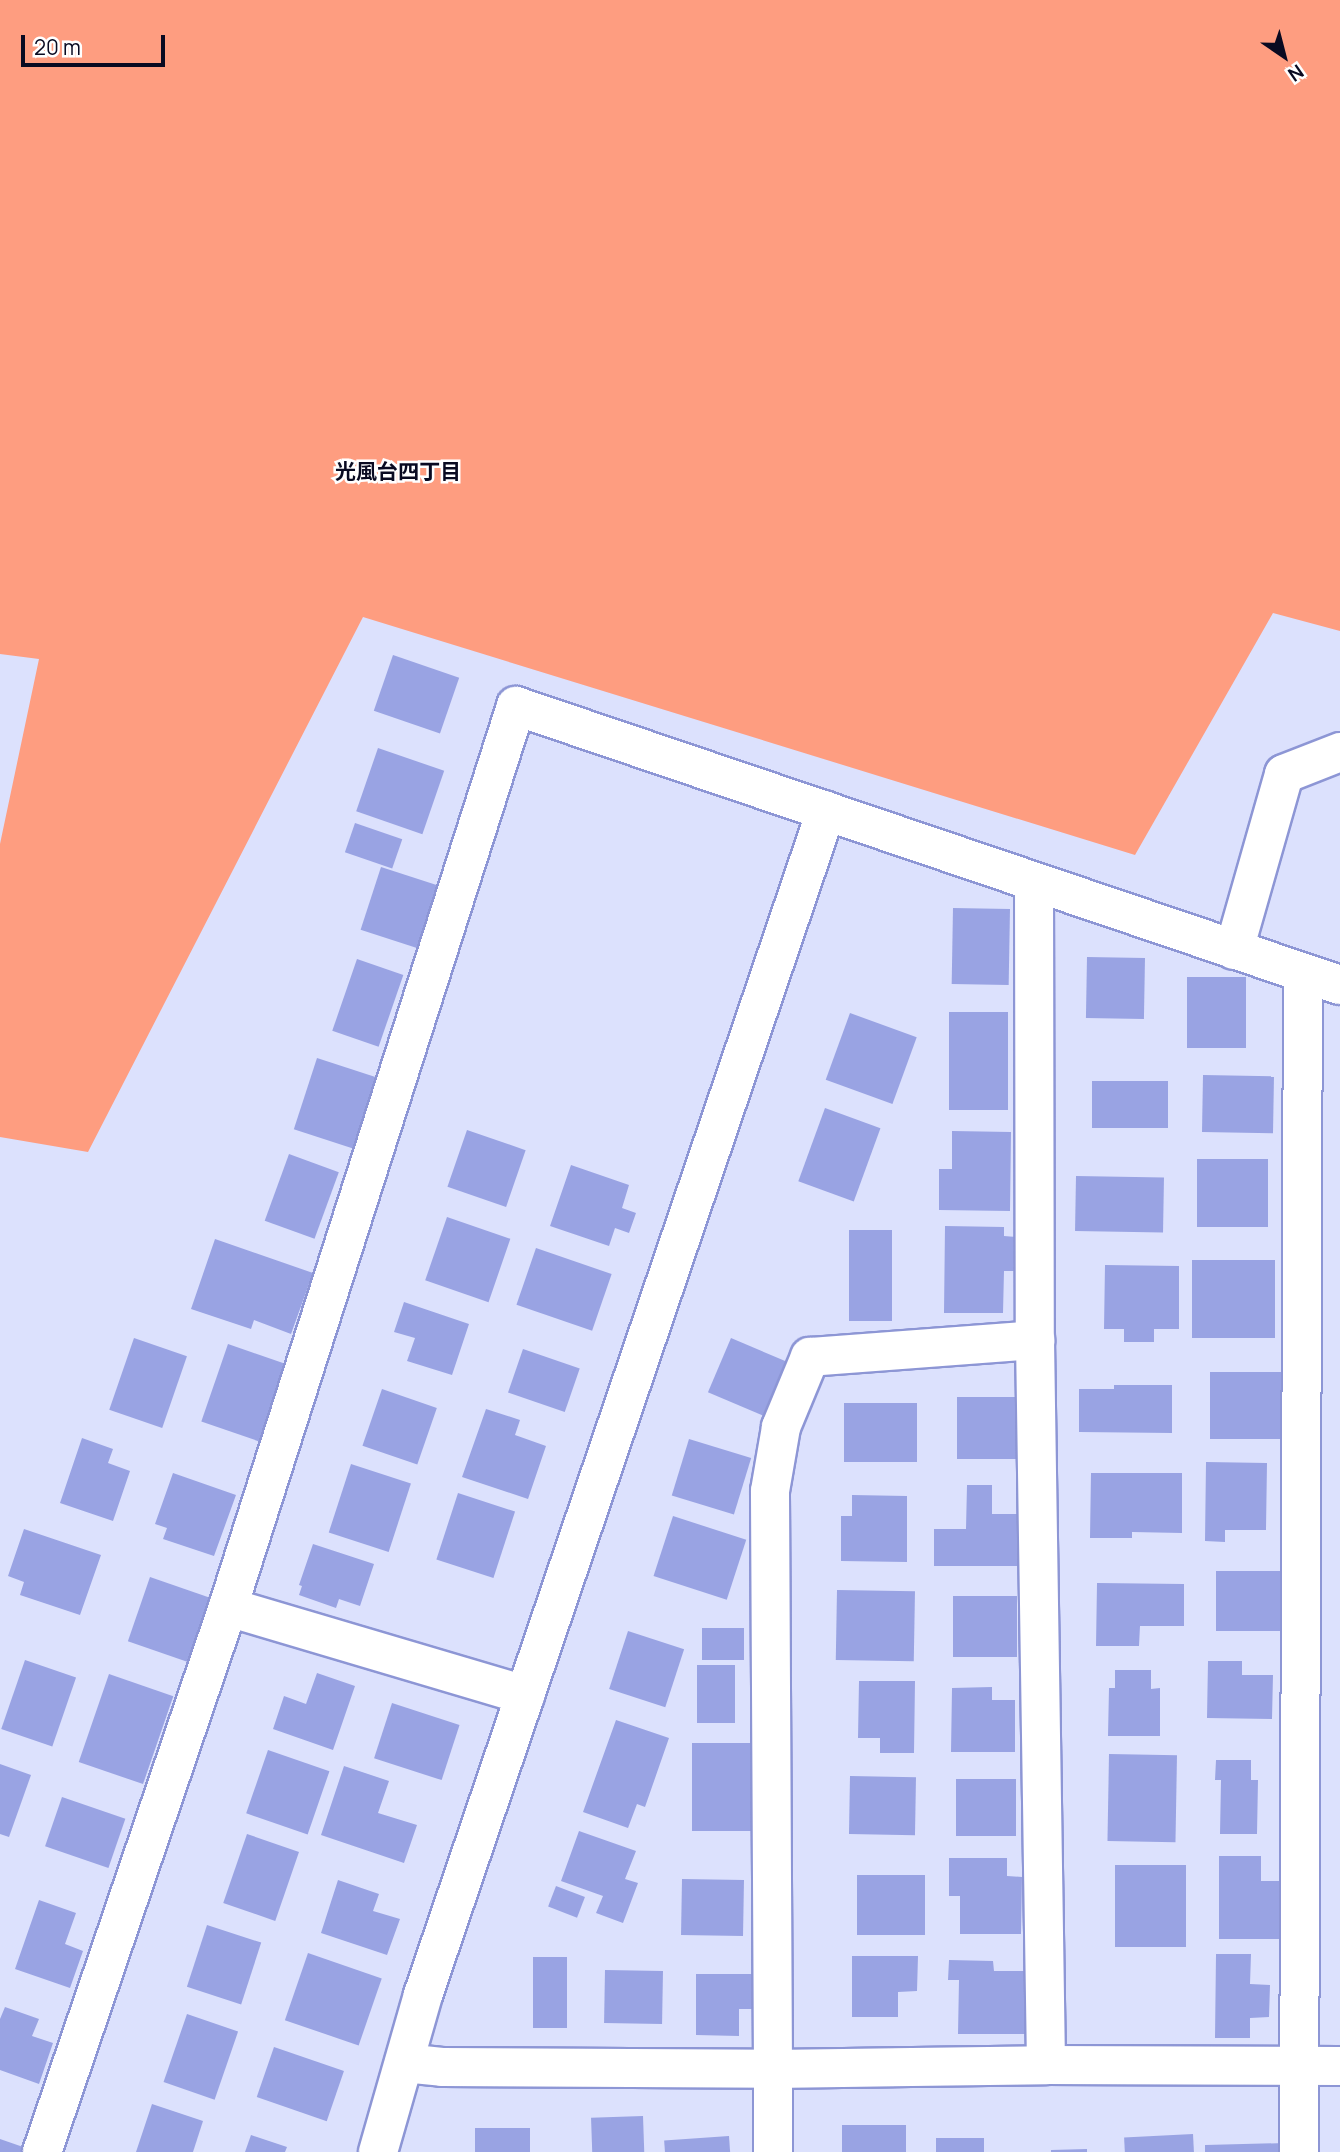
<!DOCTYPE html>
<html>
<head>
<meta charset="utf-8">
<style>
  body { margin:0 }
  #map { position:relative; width:1340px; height:2152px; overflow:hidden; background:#dce1fd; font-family:Manrope,"Noto Sans JP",sans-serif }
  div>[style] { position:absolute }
  .green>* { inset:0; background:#fe9d80 }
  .building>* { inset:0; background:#99a3e3; transform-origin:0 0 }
  .roads { filter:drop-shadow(2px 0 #8d96d5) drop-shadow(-2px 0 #8d96d5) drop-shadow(0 2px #8d96d5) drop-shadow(0 -2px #8d96d5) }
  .street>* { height:38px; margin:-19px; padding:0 19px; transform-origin:19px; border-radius:19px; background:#fff }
  .secondary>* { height:38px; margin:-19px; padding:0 19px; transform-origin:19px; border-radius:19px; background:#fff }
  span { translate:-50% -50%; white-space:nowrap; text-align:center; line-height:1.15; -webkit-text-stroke:5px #fff; paint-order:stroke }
  .neighbourhood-label { font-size:21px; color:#090a21; font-weight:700 }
  .north { position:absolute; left:1249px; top:21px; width:70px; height:70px; -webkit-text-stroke:5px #fff; paint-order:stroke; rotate:145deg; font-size:19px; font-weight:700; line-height:28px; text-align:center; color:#090a21 }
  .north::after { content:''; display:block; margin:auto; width:24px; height:32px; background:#090a21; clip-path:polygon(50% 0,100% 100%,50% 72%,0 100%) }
  .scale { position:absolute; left:21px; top:35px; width:144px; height:32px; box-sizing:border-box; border:4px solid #090a21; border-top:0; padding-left:9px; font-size:21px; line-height:24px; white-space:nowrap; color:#090a21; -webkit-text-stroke:5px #fff; paint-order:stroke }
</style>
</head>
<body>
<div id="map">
  <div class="green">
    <div style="clip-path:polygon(0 0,1340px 0,1340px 631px,1273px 613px,1135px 855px,363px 617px,88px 1152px,0 1137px,0 844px,39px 659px,0 654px)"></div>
  </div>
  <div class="building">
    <div style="left:393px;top:655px;width:70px;height:59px;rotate:19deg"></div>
    <div style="left:378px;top:748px;width:70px;height:67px;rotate:19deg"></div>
    <div style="left:355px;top:823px;width:50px;height:31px;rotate:19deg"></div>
    <div style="left:381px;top:867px;width:60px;height:66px;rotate:18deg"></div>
    <div style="left:953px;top:908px;width:57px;height:76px;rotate:1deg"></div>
    <div style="left:1087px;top:957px;width:58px;height:61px;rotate:1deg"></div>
    <div style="left:357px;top:959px;width:49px;height:76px;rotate:19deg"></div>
    <div style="left:1187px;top:977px;width:59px;height:71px"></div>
    <div style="left:949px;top:1012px;width:59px;height:98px"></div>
    <div style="left:850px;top:1013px;width:71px;height:71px;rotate:20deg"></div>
    <div style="left:317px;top:1058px;width:63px;height:75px;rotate:18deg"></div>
    <div style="left:1203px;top:1075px;width:71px;height:57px;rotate:1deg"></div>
    <div style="left:1092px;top:1081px;width:76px;height:47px"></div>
    <div style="left:825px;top:1108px;width:59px;height:78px;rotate:20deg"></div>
    <div style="left:467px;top:1130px;width:62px;height:60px;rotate:19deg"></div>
    <div style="clip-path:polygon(952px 1131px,1011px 1132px,1010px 1211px,939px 1210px,939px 1169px,952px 1169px)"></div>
    <div style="left:289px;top:1154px;width:53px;height:71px;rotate:20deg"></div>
    <div style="left:1197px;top:1159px;width:71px;height:68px"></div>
    <div style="clip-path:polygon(571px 1165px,629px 1185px,622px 1208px,636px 1213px,629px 1233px,615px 1228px,609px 1246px,550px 1226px)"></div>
    <div style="left:1076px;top:1176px;width:88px;height:55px;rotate:1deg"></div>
    <div style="left:447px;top:1217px;width:67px;height:67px;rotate:19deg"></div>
    <div style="clip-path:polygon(945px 1226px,1004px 1227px,1004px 1236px,1016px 1237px,1015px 1271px,1004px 1271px,1003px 1313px,944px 1313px)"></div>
    <div style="left:849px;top:1230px;width:43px;height:91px"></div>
    <div style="clip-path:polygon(215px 1239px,313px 1273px,291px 1334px,254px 1320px,251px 1329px,191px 1309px)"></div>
    <div style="left:536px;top:1248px;width:80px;height:60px;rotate:19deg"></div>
    <div style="left:1192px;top:1260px;width:83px;height:78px"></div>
    <div style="clip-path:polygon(1105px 1265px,1179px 1266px,1179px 1329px,1154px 1329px,1154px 1342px,1124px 1342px,1124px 1329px,1104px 1329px)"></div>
    <div style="clip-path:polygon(404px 1302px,469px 1324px,452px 1375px,407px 1361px,415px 1338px,394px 1332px)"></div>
    <div style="left:134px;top:1338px;width:56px;height:76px;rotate:19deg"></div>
    <div style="left:731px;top:1338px;width:64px;height:59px;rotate:23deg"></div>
    <div style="left:228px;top:1344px;width:65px;height:82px;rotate:19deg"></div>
    <div style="left:523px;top:1349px;width:60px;height:46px;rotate:19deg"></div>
    <div style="left:1210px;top:1372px;width:73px;height:67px"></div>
    <div style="clip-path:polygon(1114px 1385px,1172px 1385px,1172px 1433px,1079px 1432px,1079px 1389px,1114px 1389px)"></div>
    <div style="left:382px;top:1389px;width:58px;height:60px;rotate:19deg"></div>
    <div style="left:957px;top:1397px;width:61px;height:62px"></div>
    <div style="left:844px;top:1403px;width:73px;height:59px"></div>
    <div style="clip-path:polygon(486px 1409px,520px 1420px,515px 1435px,546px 1446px,528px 1499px,462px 1477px)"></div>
    <div style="clip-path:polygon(82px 1438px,113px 1449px,108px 1463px,130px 1471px,113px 1521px,60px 1503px)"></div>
    <div style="left:689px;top:1439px;width:65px;height:59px;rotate:17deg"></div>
    <div style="clip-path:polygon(1206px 1462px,1267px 1463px,1266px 1530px,1225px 1530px,1225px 1542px,1205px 1541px)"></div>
    <div style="left:351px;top:1464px;width:63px;height:72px;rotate:18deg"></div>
    <div style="clip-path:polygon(173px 1473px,236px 1495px,214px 1556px,163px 1539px,167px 1528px,155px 1524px)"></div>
    <div style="clip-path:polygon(1091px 1473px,1182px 1473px,1182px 1533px,1132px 1532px,1132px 1538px,1090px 1538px)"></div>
    <div style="clip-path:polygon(967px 1485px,992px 1485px,992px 1514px,1021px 1514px,1021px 1566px,934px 1566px,934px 1529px,966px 1529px)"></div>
    <div style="left:458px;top:1493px;width:60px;height:70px;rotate:18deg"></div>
    <div style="clip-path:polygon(852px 1495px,907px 1496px,907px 1562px,841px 1561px,841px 1516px,852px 1516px)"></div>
    <div style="left:673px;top:1516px;width:77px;height:63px;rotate:18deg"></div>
    <div style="clip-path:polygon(24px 1529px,101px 1555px,80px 1615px,20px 1595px,24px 1582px,8px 1576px)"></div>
    <div style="clip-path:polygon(313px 1544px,374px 1564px,360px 1606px,339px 1599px,336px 1608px,299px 1595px,302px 1586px,299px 1585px)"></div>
    <div style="left:1216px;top:1571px;width:66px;height:60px"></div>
    <div style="left:150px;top:1577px;width:68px;height:68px;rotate:19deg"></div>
    <div style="clip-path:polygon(1097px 1583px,1184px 1584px,1184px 1626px,1140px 1626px,1139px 1646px,1096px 1646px)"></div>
    <div style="left:837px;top:1590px;width:78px;height:70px;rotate:1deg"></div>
    <div style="left:953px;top:1596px;width:64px;height:61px"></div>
    <div style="left:702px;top:1628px;width:42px;height:32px"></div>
    <div style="left:628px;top:1631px;width:59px;height:61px;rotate:18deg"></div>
    <div style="left:25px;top:1660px;width:54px;height:73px;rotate:19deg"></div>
    <div style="clip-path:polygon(1208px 1661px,1242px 1661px,1242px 1675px,1273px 1675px,1272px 1719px,1207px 1718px)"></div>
    <div style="left:735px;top:1665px;width:58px;height:38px;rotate:90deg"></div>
    <div style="clip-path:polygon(1115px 1670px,1151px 1670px,1151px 1689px,1160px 1688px,1160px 1736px,1108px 1736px,1109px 1688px,1115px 1688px)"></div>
    <div style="clip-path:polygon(317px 1673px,355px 1686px,333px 1750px,273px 1729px,284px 1696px,306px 1704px)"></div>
    <div style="left:109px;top:1674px;width:68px;height:93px;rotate:19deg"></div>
    <div style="clip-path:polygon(859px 1681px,915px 1681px,914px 1753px,880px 1753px,880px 1738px,858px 1738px)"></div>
    <div style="clip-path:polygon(992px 1687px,992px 1700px,1015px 1700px,1015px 1752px,951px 1752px,952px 1688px)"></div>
    <div style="left:392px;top:1703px;width:71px;height:58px;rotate:18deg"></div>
    <div style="clip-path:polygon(616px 1720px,669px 1738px,645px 1807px,637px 1804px,628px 1828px,583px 1812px)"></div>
    <div style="left:692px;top:1743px;width:66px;height:88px"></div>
    <div style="left:268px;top:1750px;width:65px;height:67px;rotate:19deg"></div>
    <div style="left:1109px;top:1754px;width:68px;height:87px;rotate:1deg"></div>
    <div style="clip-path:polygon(1216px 1760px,1251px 1760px,1251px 1780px,1258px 1780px,1257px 1834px,1220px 1834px,1221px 1780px,1215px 1780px)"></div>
    <div style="clip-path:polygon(0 1764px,31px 1775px,9px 1837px,0 1834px)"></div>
    <div style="clip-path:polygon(344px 1766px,389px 1781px,378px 1813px,417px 1825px,404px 1863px,321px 1835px)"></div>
    <div style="left:850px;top:1776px;width:66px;height:58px;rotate:1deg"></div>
    <div style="left:956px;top:1779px;width:60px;height:57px"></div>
    <div style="left:62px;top:1797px;width:67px;height:52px;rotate:19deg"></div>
    <div style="clip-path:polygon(579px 1831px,636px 1851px,625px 1879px,638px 1883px,623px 1923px,596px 1913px,603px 1896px,561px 1881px)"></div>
    <div style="left:247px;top:1834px;width:55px;height:73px;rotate:19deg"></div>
    <div style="clip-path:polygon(1219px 1856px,1261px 1856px,1261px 1881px,1281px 1881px,1280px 1939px,1219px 1939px)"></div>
    <div style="clip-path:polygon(949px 1858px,1007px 1858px,1007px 1876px,1022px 1877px,1021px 1934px,960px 1934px,960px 1896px,949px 1896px)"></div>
    <div style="left:1115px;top:1865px;width:71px;height:82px"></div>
    <div style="left:857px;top:1875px;width:68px;height:60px"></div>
    <div style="left:682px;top:1879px;width:62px;height:56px;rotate:1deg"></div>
    <div style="clip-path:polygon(338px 1880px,379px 1894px,373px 1911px,400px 1919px,387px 1955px,321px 1933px)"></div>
    <div style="left:556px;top:1886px;width:31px;height:22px;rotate:21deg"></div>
    <div style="clip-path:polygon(39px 1900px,76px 1913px,65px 1944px,83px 1951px,70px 1988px,15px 1969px)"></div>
    <div style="left:207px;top:1925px;width:57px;height:65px;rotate:18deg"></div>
    <div style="left:308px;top:1953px;width:78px;height:71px;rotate:19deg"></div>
    <div style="clip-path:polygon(1216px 1954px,1251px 1954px,1250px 1984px,1270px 1985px,1269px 2017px,1250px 2018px,1250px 2038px,1215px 2038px)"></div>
    <div style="clip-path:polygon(852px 1956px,918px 1956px,917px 1991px,898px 1992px,898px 2017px,852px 2017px)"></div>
    <div style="left:533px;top:1957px;width:34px;height:71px"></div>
    <div style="clip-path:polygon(949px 1960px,993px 1961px,994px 1971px,1028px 1971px,1028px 2034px,958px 2034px,959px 1980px,948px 1980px)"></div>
    <div style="left:605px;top:1970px;width:58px;height:53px;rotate:1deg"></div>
    <div style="clip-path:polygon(696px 1974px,756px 1974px,755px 2009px,739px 2009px,739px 2036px,696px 2035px)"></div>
    <div style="clip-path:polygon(5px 2007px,39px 2019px,32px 2036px,53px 2043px,39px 2084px,0 2070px,0 2019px)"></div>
    <div style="left:187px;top:2014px;width:54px;height:72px;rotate:19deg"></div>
    <div style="left:274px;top:2047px;width:74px;height:53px;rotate:19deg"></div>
    <div style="clip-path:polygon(152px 2104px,203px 2121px,193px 2152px,136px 2152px)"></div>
    <div style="left:643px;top:2116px;width:36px;height:52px;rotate:88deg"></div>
    <div style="left:906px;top:2125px;width:27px;height:64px;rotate:90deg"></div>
    <div style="left:530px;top:2128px;width:24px;height:55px;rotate:90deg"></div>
    <div style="left:1193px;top:2134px;width:18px;height:69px;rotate:87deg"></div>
    <div style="clip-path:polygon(251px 2135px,287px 2147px,285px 2152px,245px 2152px)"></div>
    <div style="left:729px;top:2136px;width:16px;height:65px;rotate:86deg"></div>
    <div style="left:984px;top:2138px;width:14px;height:48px;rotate:90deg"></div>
    <div style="clip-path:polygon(0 2139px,26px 2148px,25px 2152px,0 2152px)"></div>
    <div style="clip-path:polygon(1285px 2143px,1286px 2152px,1205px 2152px,1205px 2145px)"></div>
    <div style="clip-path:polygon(1087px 2149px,1087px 2152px,1051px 2152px,1051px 2150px)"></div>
  </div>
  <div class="roads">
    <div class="street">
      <div style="left:1034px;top:883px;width:457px;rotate:89.9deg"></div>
      <div style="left:1035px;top:1340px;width:725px;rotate:89.13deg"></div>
      <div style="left:1234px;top:950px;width:183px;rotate:-74.1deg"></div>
      <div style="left:1284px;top:774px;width:60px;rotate:-21.4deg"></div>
      <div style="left:228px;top:1607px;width:310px;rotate:16.5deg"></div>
      <div style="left:773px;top:2069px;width:578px;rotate:-90.3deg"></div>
      <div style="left:770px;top:1491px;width:65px;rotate:-80.2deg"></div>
      <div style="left:781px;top:1427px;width:76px;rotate:-67.5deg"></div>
      <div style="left:810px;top:1357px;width:226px;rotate:-4.3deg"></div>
      <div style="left:42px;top:2152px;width:576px;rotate:-71.16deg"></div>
      <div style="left:228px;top:1607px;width:946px;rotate:-72.27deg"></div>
      <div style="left:516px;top:706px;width:870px;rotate:18.71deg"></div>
      <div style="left:1299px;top:2152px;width:1179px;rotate:-89.81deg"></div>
    </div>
    <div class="secondary">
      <div style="left:404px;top:2063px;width:38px;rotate:6deg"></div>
      <div style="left:442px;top:2067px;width:331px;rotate:0.3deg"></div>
      <div style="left:773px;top:2069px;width:273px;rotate:-0.8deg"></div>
      <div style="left:1046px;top:2065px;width:294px;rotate:0.2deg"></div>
      <div style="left:773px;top:2069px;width:83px;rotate:90deg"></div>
      <div style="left:378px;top:2152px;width:163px;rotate:-74deg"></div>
      <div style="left:423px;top:1995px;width:1251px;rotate:-71.2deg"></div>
    </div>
  </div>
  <div class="neighbourhood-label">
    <span style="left:398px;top:471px">光風台四丁目</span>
  </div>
  <div class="north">N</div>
  <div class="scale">20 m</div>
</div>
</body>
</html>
